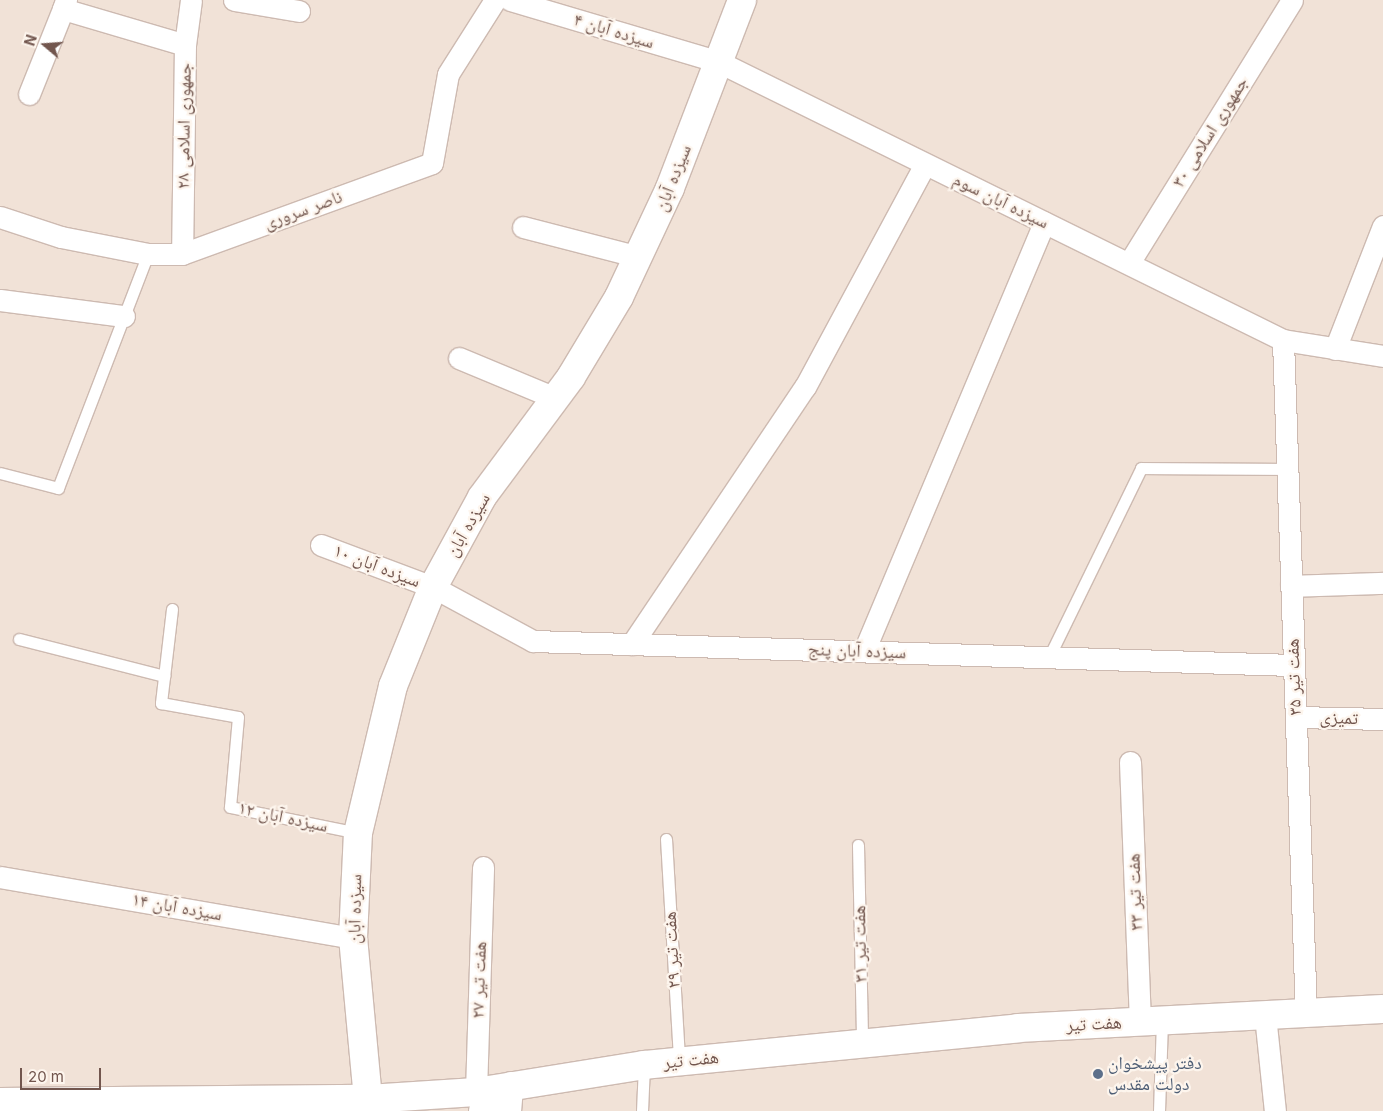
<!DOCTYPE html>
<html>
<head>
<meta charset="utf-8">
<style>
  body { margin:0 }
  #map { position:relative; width:1383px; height:1111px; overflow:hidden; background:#faf0e7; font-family:Inter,"Noto Naskh Arabic",sans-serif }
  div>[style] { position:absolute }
  .residential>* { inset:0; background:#f1e2d7; transform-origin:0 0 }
  .roads { filter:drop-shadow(1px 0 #cdbab1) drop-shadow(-1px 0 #cdbab1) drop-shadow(0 1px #cdbab1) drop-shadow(0 -1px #cdbab1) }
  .service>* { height:11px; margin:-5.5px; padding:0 5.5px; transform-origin:5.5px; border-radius:5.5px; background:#fff }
  .minor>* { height:21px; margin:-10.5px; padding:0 10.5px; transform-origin:10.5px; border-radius:10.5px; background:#fff }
  .tertiary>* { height:28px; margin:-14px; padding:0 14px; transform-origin:14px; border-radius:14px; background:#fff }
  .secondary>* { height:28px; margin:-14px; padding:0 14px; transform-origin:14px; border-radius:14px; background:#fff }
  .dots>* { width:14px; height:14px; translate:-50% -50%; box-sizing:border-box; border:2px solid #fdf5ed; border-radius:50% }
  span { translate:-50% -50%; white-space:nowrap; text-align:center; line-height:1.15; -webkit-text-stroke:4.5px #fdf5ed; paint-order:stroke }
  .street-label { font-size:18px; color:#72564e }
  .service-label { font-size:18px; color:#4e5e75 }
  .left { translate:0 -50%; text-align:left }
  .north { position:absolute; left:20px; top:20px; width:50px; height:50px; -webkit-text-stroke:4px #fdf5ed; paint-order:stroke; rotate:288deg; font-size:14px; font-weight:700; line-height:20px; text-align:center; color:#72564e }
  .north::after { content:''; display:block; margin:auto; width:18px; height:22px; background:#72564e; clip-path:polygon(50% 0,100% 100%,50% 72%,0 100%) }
  .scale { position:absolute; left:20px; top:1068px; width:81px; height:22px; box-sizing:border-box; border:2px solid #72564e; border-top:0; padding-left:6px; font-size:15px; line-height:18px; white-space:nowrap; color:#72564e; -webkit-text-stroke:4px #fdf5ed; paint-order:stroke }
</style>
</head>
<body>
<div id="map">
  <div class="residential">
    <div style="left:0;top:0;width:1383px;height:1111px"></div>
  </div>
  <div class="roads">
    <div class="service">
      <div style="left:0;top:473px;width:60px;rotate:14.5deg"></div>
      <div style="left:58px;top:488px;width:251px;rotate:-69deg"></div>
      <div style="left:172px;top:609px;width:95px;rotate:96.7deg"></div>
      <div style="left:161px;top:703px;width:78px;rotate:10.3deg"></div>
      <div style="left:238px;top:717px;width:90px;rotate:95.1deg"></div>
      <div style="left:230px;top:807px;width:131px;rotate:11.5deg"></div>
      <div style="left:19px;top:639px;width:150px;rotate:14.3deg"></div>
      <div style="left:1049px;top:657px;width:210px;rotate:-64deg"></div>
      <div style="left:1141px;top:468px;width:146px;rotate:0.4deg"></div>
      <div style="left:666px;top:839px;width:222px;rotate:86.6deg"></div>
      <div style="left:858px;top:845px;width:197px;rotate:88.8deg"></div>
      <div style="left:642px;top:1111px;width:46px;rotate:-87.5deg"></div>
      <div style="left:1159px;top:1111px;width:91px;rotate:-88.1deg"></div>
    </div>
    <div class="minor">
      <div style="left:66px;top:0;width:9px;rotate:108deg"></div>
      <div style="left:63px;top:9px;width:127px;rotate:16.4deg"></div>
      <div style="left:185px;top:45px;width:209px;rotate:90.8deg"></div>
      <div style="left:234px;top:0;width:66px;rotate:9.6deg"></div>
      <div style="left:510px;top:0;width:218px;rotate:16.5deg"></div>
      <div style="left:719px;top:62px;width:629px;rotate:26.24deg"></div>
      <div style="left:1283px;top:340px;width:101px;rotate:9.1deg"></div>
      <div style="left:185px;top:45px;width:45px;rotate:-82.4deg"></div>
      <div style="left:29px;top:94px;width:92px;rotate:-68.2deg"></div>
      <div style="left:0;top:217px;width:64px;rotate:18.2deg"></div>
      <div style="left:61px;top:237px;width:89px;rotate:11.1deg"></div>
      <div style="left:148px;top:254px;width:34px"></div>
      <div style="left:182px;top:254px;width:266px;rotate:-20deg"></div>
      <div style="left:432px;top:163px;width:90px;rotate:-79.8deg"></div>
      <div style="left:448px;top:74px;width:88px;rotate:-57.6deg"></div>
      <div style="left:523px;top:227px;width:120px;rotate:14.5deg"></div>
      <div style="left:1129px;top:263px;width:309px;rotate:-58.2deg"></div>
      <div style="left:0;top:300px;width:125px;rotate:7.4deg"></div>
      <div style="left:1283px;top:340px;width:674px;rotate:88.05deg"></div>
      <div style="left:1335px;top:349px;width:132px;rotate:-68.7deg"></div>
      <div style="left:459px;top:358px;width:104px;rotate:22.6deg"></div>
      <div style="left:321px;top:545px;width:120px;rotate:20.6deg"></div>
      <div style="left:433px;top:587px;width:114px;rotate:28.4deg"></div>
      <div style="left:533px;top:641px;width:761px;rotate:1.81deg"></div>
      <div style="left:1291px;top:586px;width:92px;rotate:-1.9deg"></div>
      <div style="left:632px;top:644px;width:310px;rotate:-56.1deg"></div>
      <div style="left:805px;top:387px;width:253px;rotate:-61.7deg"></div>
      <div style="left:864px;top:651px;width:465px;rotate:-67.2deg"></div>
      <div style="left:1296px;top:717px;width:87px;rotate:1.3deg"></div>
      <div style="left:1130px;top:762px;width:259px;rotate:87.8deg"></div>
      <div style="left:0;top:877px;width:358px;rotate:9.8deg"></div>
      <div style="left:1265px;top:1015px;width:97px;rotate:84.1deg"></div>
      <div style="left:476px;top:1092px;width:225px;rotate:-88.2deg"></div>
      <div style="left:510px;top:1111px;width:25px;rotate:-85deg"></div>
    </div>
    <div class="tertiary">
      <div style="left:366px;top:1111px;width:12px;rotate:-81deg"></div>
      <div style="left:368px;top:1099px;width:162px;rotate:-95.3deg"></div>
      <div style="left:353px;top:938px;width:105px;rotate:-87.3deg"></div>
      <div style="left:358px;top:833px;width:151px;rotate:-76.6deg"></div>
      <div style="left:393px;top:686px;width:107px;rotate:-68deg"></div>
      <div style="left:433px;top:587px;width:102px;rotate:-61.4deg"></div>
      <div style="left:482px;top:497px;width:149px;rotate:-53.4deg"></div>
      <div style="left:571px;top:377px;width:93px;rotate:-59deg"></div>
      <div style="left:619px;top:297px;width:120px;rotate:-64.9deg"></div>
      <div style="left:670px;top:188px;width:201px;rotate:-69deg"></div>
      <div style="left:483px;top:1111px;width:38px;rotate:-41deg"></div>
    </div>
    <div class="secondary">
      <div style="left:0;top:1102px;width:368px;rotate:-0.5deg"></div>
      <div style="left:368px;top:1099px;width:108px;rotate:-3.7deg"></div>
      <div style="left:476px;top:1092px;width:170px;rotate:-9.1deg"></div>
      <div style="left:644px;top:1065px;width:376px;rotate:-5.6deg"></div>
      <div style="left:1018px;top:1028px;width:365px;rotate:-3deg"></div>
    </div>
  </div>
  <div class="dots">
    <div style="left:1098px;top:1074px;background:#5c6f8a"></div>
  </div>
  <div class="street-label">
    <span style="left:614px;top:31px;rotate:17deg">سیزده آبان ۴</span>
    <span style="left:184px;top:126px;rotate:-89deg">جمهوری اسلامی ۲۸</span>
    <span style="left:1210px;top:132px;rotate:-58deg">جمهوری اسلامی ۳۰</span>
    <span style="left:673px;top:178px;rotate:-68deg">سیزده آبان</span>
    <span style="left:1001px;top:201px;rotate:26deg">سیزده آبان سوم</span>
    <span style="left:303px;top:210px;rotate:-20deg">ناصر سروری</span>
    <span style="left:468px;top:525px;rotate:-60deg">سیزده آبان</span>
    <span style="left:377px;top:566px;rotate:21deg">سیزده آبان ۱۰</span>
    <span style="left:857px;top:651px;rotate:2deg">سیزده آبان پنج</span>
    <span style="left:1294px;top:677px;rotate:-92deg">هفت تیر ۳۵</span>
    <span style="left:1339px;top:718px;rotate:2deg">تمیزی</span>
    <span style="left:283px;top:817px;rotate:12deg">سیزده آبان ۱۲</span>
    <span style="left:1135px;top:892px;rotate:-92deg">هفت تیر ۳۳</span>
    <span style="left:177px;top:907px;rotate:10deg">سیزده آبان ۱۴</span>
    <span style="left:355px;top:909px;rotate:-89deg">سیزده آبان</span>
    <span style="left:860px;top:944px;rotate:-91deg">هفت تیر ۳۱</span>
    <span style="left:672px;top:950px;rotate:-93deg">هفت تیر ۲۹</span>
    <span style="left:479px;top:980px;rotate:-88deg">هفت تیر ۲۷</span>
    <span style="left:1094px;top:1024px;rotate:-3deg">هفت تیر</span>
    <span style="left:691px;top:1060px;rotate:-6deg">هفت تیر</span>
  </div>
  <div class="service-label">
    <span class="left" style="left:1108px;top:1074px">دفتر پیشخوان<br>دولت مقدس</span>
  </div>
  <div class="north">N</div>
  <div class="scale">20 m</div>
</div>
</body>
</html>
